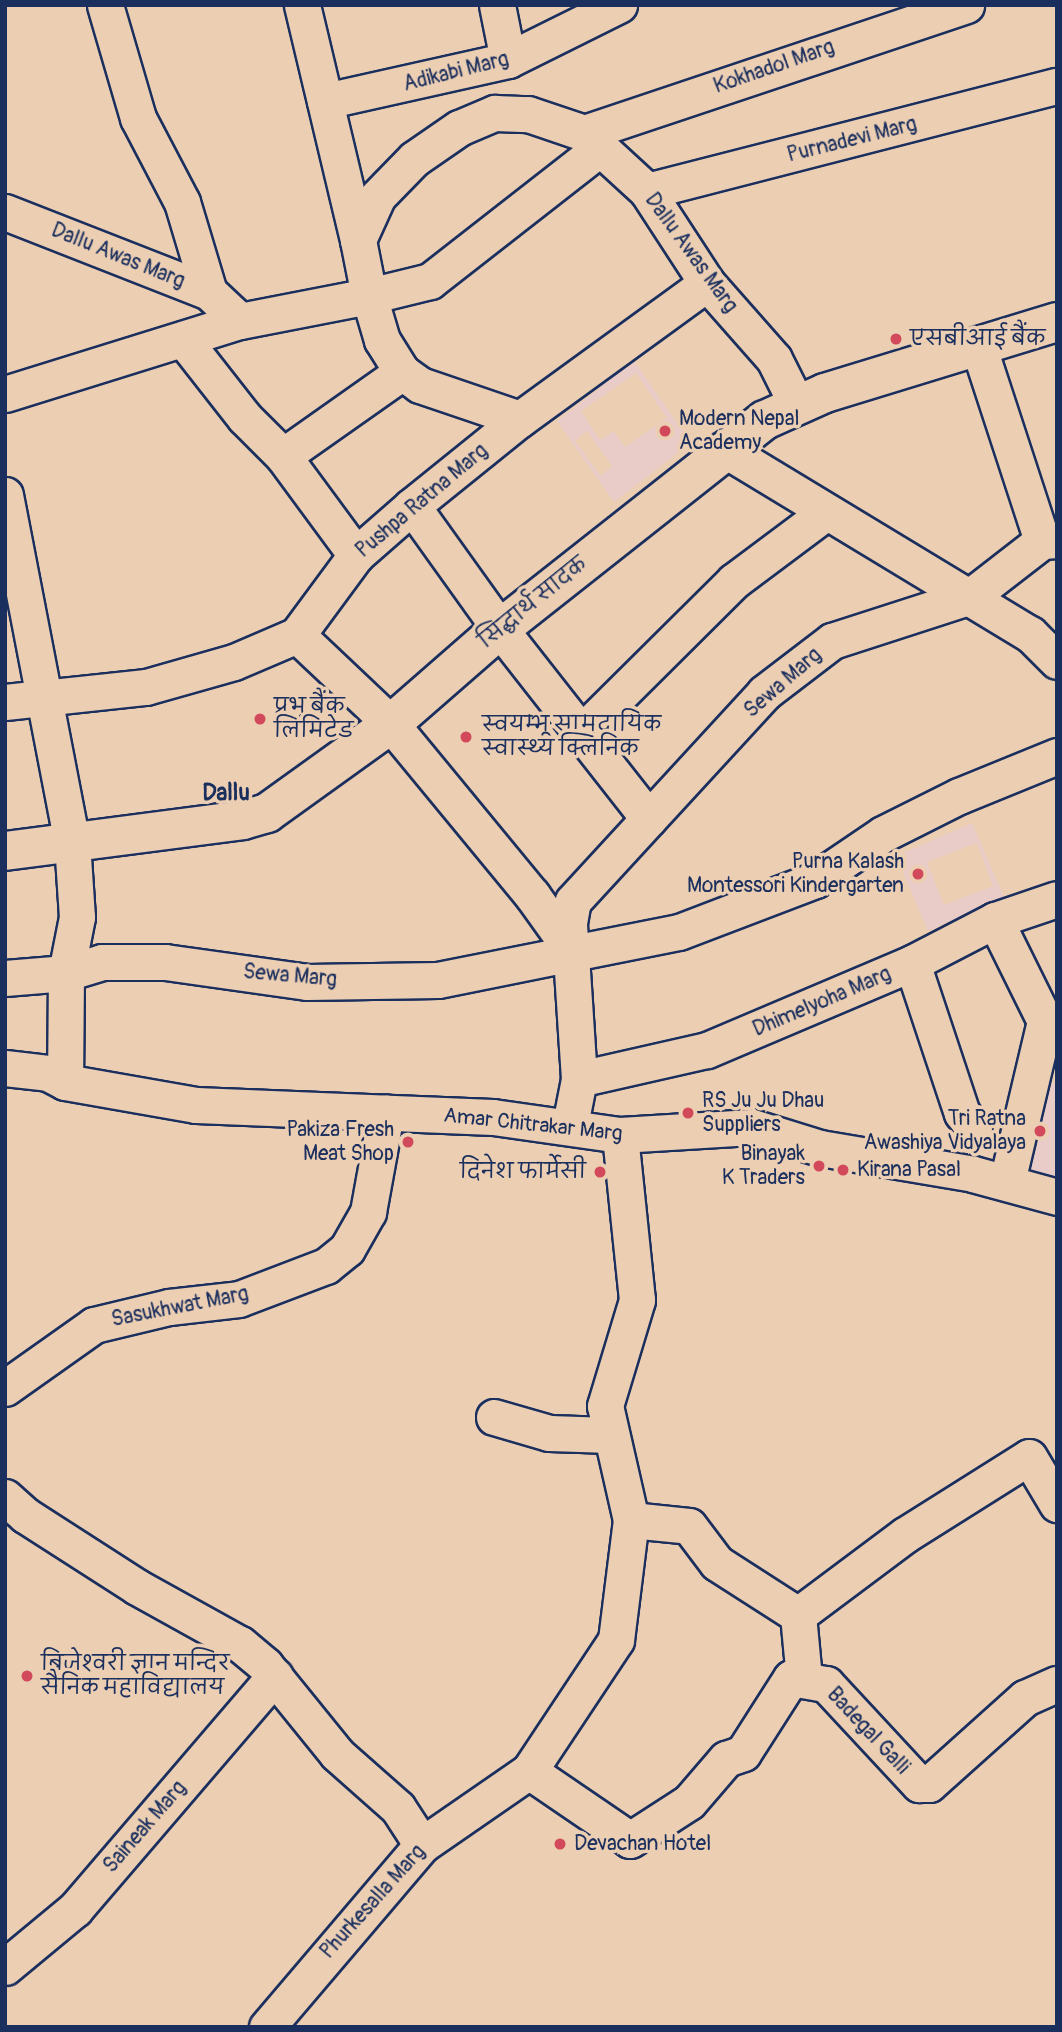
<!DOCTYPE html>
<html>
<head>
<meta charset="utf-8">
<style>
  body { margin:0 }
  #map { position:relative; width:1062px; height:2032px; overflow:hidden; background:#eccfb3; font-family:Pangolin,"Playpen Sans Deva",sans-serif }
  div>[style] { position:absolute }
  .built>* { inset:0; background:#e9ccc7 }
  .roads { filter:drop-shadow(2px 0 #1b2f5e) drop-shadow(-2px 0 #1b2f5e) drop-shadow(0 2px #1b2f5e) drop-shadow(0 -2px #1b2f5e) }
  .minor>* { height:35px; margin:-17.5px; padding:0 17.5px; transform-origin:17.5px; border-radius:17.5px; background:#eccfb3 }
  .tertiary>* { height:38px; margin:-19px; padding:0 19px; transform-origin:19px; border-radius:19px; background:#eccfb3 }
  .dots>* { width:19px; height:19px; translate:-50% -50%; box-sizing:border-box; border:4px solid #eccfb3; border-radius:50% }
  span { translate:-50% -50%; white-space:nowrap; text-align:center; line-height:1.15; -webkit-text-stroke:7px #eccfb3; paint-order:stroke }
  .street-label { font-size:21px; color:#1b2f5e }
  .poi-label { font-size:21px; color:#1b2f5e }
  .left { translate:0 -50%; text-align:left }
  .right { translate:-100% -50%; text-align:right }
  .neighbourhood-label { font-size:23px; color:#1b2f5e; font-weight:700 }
  .frame { position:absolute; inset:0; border:7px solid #1b2f5e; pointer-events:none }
</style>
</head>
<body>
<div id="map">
  <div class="built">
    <div style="clip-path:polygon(evenodd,634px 361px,691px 443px,614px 502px,557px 421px,634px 361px,636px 373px,667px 418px,625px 447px,614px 431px,600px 440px,581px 411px,636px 373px,634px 361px,587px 431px,612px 466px,601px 476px,575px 441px,587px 431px)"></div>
    <div style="clip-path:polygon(evenodd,972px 823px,1004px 897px,928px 931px,896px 856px,972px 823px,977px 843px,993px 886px,944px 905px,927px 862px,977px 843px)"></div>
    <div style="clip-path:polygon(1036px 1082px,1057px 1084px,1057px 1192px,1012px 1178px)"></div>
  </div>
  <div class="roads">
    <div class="minor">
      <div style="left:105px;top:5px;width:118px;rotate:73.7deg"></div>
      <div style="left:138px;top:118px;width:95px;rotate:62.4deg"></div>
      <div style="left:182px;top:202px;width:94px;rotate:73.3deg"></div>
      <div style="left:302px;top:5px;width:242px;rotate:76.6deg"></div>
      <div style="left:497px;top:5px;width:56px;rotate:78.7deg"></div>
      <div style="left:325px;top:101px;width:188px;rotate:-12.6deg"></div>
      <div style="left:508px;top:60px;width:124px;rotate:-26.4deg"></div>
      <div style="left:584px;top:133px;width:403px;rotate:-18.5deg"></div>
      <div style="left:647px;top:191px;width:423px;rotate:-14.4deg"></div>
      <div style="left:5px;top:212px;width:219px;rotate:21.4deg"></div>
      <div style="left:209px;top:292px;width:42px;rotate:43.1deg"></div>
      <div style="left:240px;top:321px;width:131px;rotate:-11deg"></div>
      <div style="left:369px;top:296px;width:57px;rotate:-101.1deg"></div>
      <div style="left:358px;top:240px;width:48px;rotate:-65.6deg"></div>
      <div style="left:378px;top:196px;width:52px;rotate:-45.8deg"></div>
      <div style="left:414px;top:159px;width:55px;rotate:-34.6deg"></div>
      <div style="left:459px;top:128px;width:39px;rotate:-23deg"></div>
      <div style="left:495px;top:113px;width:33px;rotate:2deg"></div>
      <div style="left:528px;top:114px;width:59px;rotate:18.7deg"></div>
      <div style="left:584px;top:133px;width:86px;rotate:42.6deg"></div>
      <div style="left:647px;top:191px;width:110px;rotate:56.9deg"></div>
      <div style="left:707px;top:283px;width:101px;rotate:48.6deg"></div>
      <div style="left:774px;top:359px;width:49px;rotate:63.4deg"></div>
      <div style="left:183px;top:339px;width:100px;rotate:51.9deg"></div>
      <div style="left:245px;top:418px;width:54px;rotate:45deg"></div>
      <div style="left:283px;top:456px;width:123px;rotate:53.6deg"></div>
      <div style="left:979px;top:348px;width:203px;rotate:71.9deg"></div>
      <div style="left:5px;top:394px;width:246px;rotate:-17.3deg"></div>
      <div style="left:520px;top:419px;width:106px;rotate:-161.2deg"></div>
      <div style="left:420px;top:385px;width:22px;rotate:-144deg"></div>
      <div style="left:402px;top:372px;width:38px;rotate:-122deg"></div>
      <div style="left:382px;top:340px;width:46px;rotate:-106.5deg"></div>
      <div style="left:369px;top:296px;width:63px;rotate:-13.8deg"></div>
      <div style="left:430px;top:281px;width:216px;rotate:-38deg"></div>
      <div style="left:724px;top:449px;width:358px;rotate:31.2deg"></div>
      <div style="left:1030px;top:634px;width:38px;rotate:45deg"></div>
      <div style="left:283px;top:456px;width:146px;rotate:-35.2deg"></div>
      <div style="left:5px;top:495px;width:353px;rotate:79.1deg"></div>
      <div style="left:72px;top:842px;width:75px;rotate:86.2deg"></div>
      <div style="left:77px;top:917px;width:57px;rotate:101.1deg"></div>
      <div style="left:66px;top:973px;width:109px;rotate:90.5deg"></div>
      <div style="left:412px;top:506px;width:151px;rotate:54.4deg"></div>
      <div style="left:500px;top:629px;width:241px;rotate:51.9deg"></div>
      <div style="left:297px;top:635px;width:129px;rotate:43.4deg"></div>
      <div style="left:391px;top:724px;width:222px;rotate:50.5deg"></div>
      <div style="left:532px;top:895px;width:69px;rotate:54.5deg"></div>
      <div style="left:5px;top:702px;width:142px;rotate:-6.1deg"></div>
      <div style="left:146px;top:687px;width:91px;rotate:-15.9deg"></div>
      <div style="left:234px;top:662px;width:69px;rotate:-23.2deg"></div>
      <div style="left:297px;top:635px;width:99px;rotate:-53.6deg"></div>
      <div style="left:356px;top:555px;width:74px;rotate:-41.2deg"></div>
      <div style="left:412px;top:506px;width:139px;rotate:-38.9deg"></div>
      <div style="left:520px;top:419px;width:231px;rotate:-36deg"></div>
      <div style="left:583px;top:731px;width:213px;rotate:-44.8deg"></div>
      <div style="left:734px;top:581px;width:114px;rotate:-36.8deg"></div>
      <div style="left:995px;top:920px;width:113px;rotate:63.7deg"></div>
      <div style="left:1045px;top:1021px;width:165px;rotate:103.3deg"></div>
      <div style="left:912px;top:963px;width:158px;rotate:71.6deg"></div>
      <div style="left:962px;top:1113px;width:20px;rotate:53deg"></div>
      <div style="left:5px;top:978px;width:61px;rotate:-4.7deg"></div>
      <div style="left:66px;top:973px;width:38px;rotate:-17deg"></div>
      <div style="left:102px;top:962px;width:63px"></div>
      <div style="left:165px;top:962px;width:143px;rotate:8deg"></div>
      <div style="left:307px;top:982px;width:131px;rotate:-0.9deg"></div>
      <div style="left:438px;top:980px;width:246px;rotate:-11.3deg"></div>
      <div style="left:679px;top:932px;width:146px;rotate:-20.9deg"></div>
      <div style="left:815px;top:880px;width:82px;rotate:-34.1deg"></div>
      <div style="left:883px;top:834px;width:85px;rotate:-26.6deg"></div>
      <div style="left:959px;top:796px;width:106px;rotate:-22.2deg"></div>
      <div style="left:5px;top:1068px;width:43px;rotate:6.6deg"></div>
      <div style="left:48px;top:1073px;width:19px;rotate:28deg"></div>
      <div style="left:65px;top:1082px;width:133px;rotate:10deg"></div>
      <div style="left:196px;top:1105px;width:297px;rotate:2.3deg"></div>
      <div style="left:493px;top:1117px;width:128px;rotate:8.1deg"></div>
      <div style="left:620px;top:1135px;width:132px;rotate:-3.5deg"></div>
      <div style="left:752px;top:1127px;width:71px;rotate:17.2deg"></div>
      <div style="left:820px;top:1148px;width:155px;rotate:9.6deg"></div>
      <div style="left:973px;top:1174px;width:87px;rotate:15.3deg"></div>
      <div style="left:579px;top:1079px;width:131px;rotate:-12.8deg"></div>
      <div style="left:707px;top:1050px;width:223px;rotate:-23deg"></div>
      <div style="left:912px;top:963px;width:93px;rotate:-27.4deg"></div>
      <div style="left:995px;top:920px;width:65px;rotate:-18.7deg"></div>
      <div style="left:570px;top:1125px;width:47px;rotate:-78.9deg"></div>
      <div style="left:579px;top:1079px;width:156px;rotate:-93.7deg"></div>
      <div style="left:569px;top:923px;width:22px;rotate:-80deg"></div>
      <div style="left:573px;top:901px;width:282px;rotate:-47.4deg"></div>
      <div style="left:764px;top:693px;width:86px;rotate:-37.4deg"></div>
      <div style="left:832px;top:641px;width:146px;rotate:-17.9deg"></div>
      <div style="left:971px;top:596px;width:90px;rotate:-37.8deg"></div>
      <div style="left:1042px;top:541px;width:15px;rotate:-4deg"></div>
      <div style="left:5px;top:1388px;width:109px;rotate:-35.3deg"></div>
      <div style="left:94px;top:1325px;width:77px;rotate:-13.5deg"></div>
      <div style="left:169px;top:1307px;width:70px;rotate:-6.5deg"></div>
      <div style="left:239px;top:1299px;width:93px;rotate:-20.8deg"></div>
      <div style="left:326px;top:1266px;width:27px;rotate:-39deg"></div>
      <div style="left:347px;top:1249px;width:43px;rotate:-60.4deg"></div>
      <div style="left:368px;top:1212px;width:101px;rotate:-79.7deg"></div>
      <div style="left:494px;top:1417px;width:57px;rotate:16.2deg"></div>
      <div style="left:549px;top:1433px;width:61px;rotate:1.9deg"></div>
      <div style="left:5px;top:1497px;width:27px;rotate:42deg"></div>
      <div style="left:25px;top:1515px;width:133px;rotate:32.7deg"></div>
      <div style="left:137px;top:1587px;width:118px;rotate:29deg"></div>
      <div style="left:240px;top:1644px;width:33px;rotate:40deg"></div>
      <div style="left:265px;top:1665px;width:114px;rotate:51deg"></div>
      <div style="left:337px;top:1754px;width:81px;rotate:41.5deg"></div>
      <div style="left:398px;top:1808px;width:44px;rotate:57deg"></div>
      <div style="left:631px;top:1520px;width:58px;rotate:5.9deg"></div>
      <div style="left:689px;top:1526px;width:46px;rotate:52.9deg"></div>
      <div style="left:717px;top:1563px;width:96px;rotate:32.7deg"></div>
      <div style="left:798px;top:1615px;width:134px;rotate:-36.8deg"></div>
      <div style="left:905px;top:1535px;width:146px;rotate:-32.2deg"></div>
      <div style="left:1029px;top:1457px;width:55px;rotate:59.2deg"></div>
      <div style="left:798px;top:1615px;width:63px;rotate:84.6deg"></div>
      <div style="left:529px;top:1771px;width:122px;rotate:34.3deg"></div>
      <div style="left:630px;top:1840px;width:70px;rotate:-32.8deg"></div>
      <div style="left:689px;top:1802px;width:57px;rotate:-49.3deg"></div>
      <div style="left:726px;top:1759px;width:18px;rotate:-19deg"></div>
      <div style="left:743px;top:1753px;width:89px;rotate:-57.4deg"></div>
      <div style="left:791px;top:1678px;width:36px;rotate:10deg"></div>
      <div style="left:826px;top:1684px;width:137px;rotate:47.1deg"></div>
      <div style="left:919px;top:1784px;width:10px"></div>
      <div style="left:929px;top:1784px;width:129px;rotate:-41.9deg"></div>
      <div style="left:1025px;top:1698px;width:35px;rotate:-24deg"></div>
      <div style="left:5px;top:1967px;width:91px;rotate:-39.6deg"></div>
      <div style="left:75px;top:1909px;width:307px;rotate:-49.4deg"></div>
      <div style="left:267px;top:2027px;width:239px;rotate:-49.6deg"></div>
      <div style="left:422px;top:1845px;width:130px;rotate:-34.7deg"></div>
      <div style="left:529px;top:1771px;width:157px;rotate:-56.4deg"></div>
      <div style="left:616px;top:1640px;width:121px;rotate:-82.9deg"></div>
      <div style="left:631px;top:1520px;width:117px;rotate:-102.8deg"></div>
      <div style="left:605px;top:1406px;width:111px;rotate:-73.2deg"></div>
      <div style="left:637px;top:1300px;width:166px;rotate:-95.9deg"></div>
    </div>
    <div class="tertiary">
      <div style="left:5px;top:851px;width:240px;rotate:-7.4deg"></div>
      <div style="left:243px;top:820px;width:25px;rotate:-16deg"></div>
      <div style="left:267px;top:813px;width:153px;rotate:-35.7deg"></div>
      <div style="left:391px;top:724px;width:145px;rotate:-41.1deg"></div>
      <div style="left:500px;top:629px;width:337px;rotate:-38.3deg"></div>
      <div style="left:765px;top:420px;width:66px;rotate:-24.2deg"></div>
      <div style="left:825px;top:393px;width:243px;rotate:-17deg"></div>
    </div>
  </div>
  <div class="dots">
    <div style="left:896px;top:339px;background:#d1495b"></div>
    <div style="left:665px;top:431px;background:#d1495b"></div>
    <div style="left:260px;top:719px;background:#d1495b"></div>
    <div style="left:466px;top:737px;background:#d1495b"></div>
    <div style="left:918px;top:874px;background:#d1495b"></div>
    <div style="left:688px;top:1113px;background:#d1495b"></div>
    <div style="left:1040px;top:1131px;background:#d1495b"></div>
    <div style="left:408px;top:1142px;background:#d1495b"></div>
    <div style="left:819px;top:1166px;background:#d1495b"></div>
    <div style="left:843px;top:1170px;background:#d1495b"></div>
    <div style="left:600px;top:1172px;background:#d1495b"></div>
    <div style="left:27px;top:1676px;background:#d1495b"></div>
    <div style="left:560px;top:1844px;background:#d1495b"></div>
  </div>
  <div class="street-label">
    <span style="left:774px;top:67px;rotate:-19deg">Kokhadol Marg</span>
    <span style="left:456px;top:72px;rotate:-14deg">Adikabi Marg</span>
    <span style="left:852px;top:140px;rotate:-14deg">Purnadevi Marg</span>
    <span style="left:691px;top:253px;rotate:54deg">Dallu Awas Marg</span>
    <span style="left:118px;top:256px;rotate:22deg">Dallu Awas Marg</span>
    <span style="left:422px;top:501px;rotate:-40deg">Pushpa Ratna Marg</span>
    <span style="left:533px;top:603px;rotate:-39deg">सिद्धार्थ सादक</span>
    <span style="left:783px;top:683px;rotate:-41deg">Sewa Marg</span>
    <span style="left:290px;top:976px;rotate:5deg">Sewa Marg</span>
    <span style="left:822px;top:1002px;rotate:-23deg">Dhimelyoha Marg</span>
    <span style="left:533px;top:1125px;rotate:6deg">Amar Chitrakar Marg</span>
    <span style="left:180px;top:1307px;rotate:-11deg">Sasukhwat Marg</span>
    <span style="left:868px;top:1731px;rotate:47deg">Badegal Galli</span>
    <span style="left:145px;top:1827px;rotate:-49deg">Saineak Marg</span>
    <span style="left:373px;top:1902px;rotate:-48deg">Phurkesalla Marg</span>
  </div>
  <div class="poi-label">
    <span class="left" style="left:910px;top:339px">एसबीआई बैंक</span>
    <span class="left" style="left:679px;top:431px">Modern Nepal<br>Academy</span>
    <span class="left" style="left:274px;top:719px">प्रभु बैंक<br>लिमिटेड</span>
    <span class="left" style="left:482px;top:737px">स्वयम्भू सामुदायिक<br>स्वास्थ्य क्लिनिक</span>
    <span class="right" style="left:904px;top:874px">Purna Kalash<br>Montessori Kindergarten</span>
    <span class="left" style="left:702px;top:1113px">RS Ju Ju Dhau<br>Suppliers</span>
    <span class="right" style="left:1026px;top:1131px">Tri Ratna<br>Awashiya Vidyalaya</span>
    <span class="right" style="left:394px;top:1142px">Pakiza Fresh<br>Meat Shop</span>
    <span class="right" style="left:805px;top:1166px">Binayak<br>K Traders</span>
    <span class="left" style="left:857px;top:1170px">Kirana Pasal</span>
    <span class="right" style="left:586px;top:1172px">दिनेश फार्मेसी</span>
    <span class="left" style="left:41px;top:1676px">बिजेश्वरी ज्ञान मन्दिर<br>सैनिक महाविद्यालय</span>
    <span class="left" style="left:574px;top:1844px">Devachan Hotel</span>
  </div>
  <div class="neighbourhood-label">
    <span style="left:226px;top:793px">Dallu</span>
  </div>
  <div class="frame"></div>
</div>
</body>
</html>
